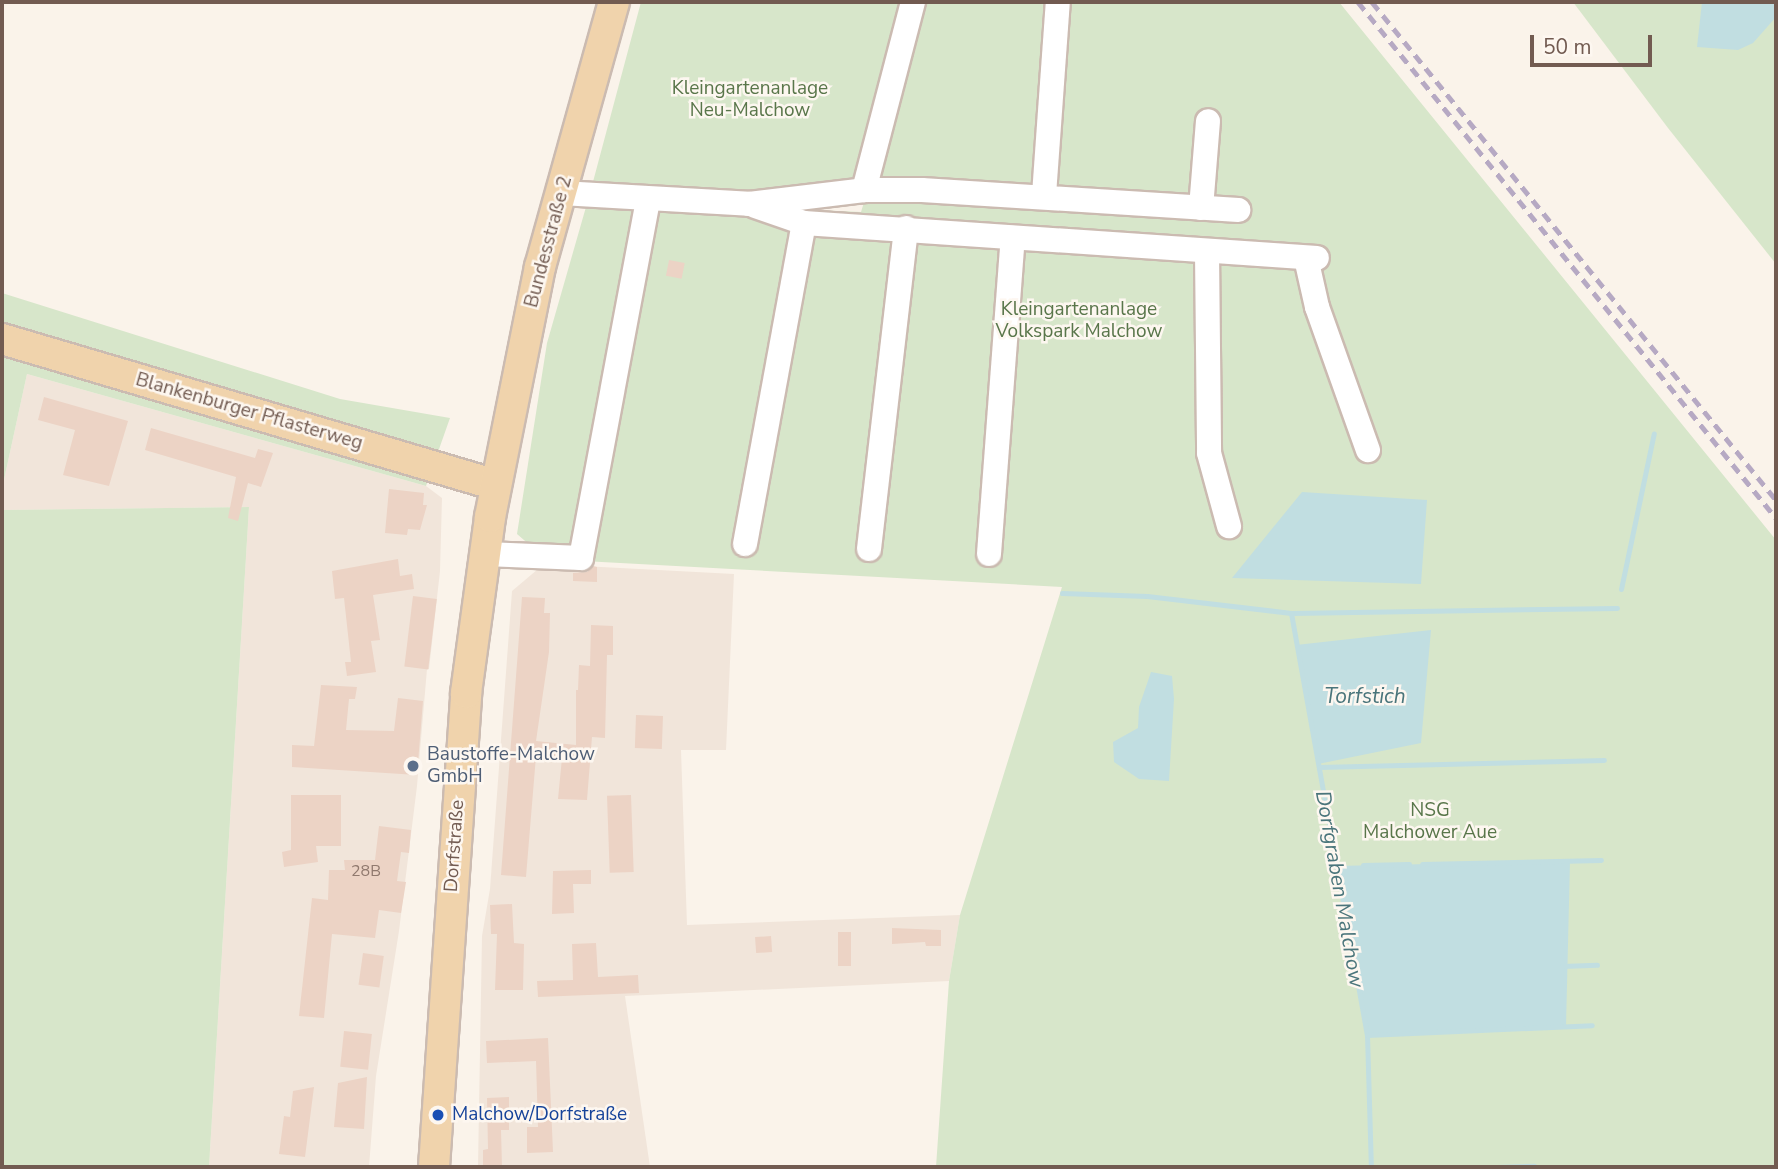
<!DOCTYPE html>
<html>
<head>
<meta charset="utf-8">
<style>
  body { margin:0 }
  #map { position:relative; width:1778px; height:1169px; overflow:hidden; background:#faf3ea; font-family:"Nunito Sans",sans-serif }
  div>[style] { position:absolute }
  .residential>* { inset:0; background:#f1e5da }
  .green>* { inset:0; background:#d7e6ca }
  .water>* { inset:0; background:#c1dee1 }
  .stream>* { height:5px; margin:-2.5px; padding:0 2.5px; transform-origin:2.5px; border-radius:2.5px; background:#c1dee1 }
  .building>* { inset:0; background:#ecd3c5; transform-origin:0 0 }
  .roads { filter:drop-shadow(2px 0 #cbbbb1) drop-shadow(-2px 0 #cbbbb1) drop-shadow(0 2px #cbbbb1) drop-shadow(0 -2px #cbbbb1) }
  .minor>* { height:24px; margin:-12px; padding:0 12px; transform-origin:12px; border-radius:12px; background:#fff }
  .major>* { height:30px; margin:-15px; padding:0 15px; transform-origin:15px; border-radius:15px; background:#f0d3ac }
  .rail>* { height:5px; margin-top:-2.5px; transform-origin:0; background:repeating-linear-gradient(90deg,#b6a9c3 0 10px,transparent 0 17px) }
  .dots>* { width:19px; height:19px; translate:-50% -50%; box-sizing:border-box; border:4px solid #fdf7f0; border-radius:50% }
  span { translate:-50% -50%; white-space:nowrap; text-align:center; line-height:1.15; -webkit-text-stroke:5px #fdf7f0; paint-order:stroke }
  .number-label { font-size:16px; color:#90796e }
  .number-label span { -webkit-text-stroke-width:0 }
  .park-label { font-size:19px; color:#59764a }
  .street-label { font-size:19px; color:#725b51 }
  .service-label { font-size:19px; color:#4e5e75 }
  .left { translate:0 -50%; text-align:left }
  .transit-label { font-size:19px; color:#164399 }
  .water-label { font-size:21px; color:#4a757b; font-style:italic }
  .frame { position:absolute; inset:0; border:4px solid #725b51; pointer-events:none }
  .scale { position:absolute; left:1530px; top:35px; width:122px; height:32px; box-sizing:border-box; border:4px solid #725b51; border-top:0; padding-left:9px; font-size:21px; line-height:24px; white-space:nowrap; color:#725b51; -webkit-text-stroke:5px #fdf7f0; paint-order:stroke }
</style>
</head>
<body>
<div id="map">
  <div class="residential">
    <div style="clip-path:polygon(27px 374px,426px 486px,442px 498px,440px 571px,429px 669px,427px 669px,417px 786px,399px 931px,376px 1076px,369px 1167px,209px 1167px,249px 507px,2px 510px,2px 489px)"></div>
    <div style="clip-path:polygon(544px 564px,734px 574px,726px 750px,681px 750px,687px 925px,960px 915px,949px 981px,625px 996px,650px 1167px,478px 1167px,482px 936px,490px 889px,512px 591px)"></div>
  </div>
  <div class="green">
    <div style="clip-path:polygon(641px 2px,1339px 2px,1776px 540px,1776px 1167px,936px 1167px,949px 981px,960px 915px,1062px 587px,546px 559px,517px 534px,547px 343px,588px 200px,861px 212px,870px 183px,754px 198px,590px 193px)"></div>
    <div style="clip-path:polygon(1573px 2px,1776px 2px,1776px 264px,1668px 128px)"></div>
    <div style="clip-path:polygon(2px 293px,340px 399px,450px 418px,426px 486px,27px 374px,2px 489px)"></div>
    <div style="clip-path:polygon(249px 507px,209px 1167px,2px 1167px,2px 510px)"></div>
  </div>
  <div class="water">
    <div style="clip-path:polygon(1702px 2px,1776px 2px,1776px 17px,1753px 43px,1738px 50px,1697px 47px)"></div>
    <div style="clip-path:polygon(1302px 492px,1427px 500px,1421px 584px,1232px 578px)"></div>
    <div style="clip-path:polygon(1431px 630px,1421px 743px,1318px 764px,1296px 645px)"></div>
    <div style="clip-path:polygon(1151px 672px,1172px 676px,1174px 699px,1169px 781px,1139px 779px,1114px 762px,1113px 742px,1138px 728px,1139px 707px)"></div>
    <div style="clip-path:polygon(1570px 861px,1566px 1026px,1367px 1035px,1335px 866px)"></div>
  </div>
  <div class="stream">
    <div style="left:1621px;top:589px;width:159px;rotate:-78.1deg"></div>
    <div style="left:1062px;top:593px;width:85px;rotate:2deg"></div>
    <div style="left:1147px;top:596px;width:145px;rotate:6.7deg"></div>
    <div style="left:1291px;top:613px;width:326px;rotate:-0.9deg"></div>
    <div style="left:1291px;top:613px;width:429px;rotate:79.8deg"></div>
    <div style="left:1367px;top:1035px;width:132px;rotate:88.3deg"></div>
    <div style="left:1319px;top:767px;width:285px;rotate:-1.4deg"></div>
    <div style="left:1422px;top:864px;width:179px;rotate:-1.3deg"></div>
    <div style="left:1363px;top:865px;width:46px;rotate:-1.2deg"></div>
    <div style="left:1562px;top:966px;width:35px;rotate:-2deg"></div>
    <div style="left:1367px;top:1035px;width:225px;rotate:-2.5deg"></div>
    <div style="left:1497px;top:1167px;width:37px;rotate:-2deg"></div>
  </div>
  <div class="building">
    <div style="left:669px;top:260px;width:16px;height:16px;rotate:11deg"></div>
    <div style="clip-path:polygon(44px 397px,128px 421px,109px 486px,63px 475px,75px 430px,38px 420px)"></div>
    <div style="clip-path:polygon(151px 428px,255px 458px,258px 449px,273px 453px,261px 487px,248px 483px,238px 521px,228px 518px,236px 477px,145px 450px)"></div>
    <div style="clip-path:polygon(389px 489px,424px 493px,423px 505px,427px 505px,420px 530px,408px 529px,407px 535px,385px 533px)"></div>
    <div style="clip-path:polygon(398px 559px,400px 576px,412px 574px,414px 589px,373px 595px,380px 640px,371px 641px,376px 672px,347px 676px,345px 662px,351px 662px,344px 598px,335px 599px,332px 571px)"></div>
    <div style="clip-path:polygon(593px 566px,597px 567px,597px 582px,573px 581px,573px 573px,587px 572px)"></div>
    <div style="left:413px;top:596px;width:24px;height:71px;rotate:7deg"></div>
    <div style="clip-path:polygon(522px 597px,545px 598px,544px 613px,550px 613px,549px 652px,536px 741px,576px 745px,576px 690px,578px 690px,579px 665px,590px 666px,591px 625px,613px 626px,613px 655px,607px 655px,605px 738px,592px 737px,587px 800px,558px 799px,562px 758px,536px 756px,526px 877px,501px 875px)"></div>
    <div style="clip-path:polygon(321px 685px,357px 687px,355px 699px,349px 699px,346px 730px,394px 731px,398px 698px,423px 701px,417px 775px,292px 767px,292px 745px,314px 746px)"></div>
    <div style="left:636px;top:715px;width:27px;height:33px;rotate:2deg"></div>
    <div style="clip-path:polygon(291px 795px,341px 795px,341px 846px,316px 846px,318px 862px,284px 867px,282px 852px,291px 850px)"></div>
    <div style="left:631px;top:795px;width:77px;height:24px;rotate:88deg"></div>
    <div style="clip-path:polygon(379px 826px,411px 830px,409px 853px,401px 852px,397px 881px,406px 882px,401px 913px,379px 910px,375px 938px,332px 934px,324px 1018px,299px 1016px,312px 898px,328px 900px,329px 870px,345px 870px,344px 860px,375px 860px)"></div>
    <div style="clip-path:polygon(591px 870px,591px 884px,573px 884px,574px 913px,552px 914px,553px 871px)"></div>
    <div style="clip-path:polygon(512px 904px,514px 943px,524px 944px,523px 990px,495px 990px,497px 934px,491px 934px,490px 905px)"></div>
    <div style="clip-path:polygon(892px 928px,941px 930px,941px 946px,926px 946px,925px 942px,892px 944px)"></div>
    <div style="left:838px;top:932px;width:13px;height:34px"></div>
    <div style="left:771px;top:936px;width:16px;height:16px;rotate:86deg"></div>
    <div style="clip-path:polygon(596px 943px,598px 977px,638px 975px,639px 993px,538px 997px,537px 981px,573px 980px,572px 944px)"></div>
    <div style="left:363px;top:953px;width:21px;height:32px;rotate:8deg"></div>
    <div style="left:344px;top:1031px;width:28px;height:36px;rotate:6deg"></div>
    <div style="clip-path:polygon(548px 1038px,553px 1152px,527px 1153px,527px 1127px,538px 1127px,536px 1061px,487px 1063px,486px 1041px)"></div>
    <div style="clip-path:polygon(367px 1077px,364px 1129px,334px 1127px,338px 1083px)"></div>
    <div style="clip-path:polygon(314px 1087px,305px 1157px,279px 1154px,284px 1116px,290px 1117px,293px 1091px)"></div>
    <div style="clip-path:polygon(509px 1097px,509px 1130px,501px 1130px,502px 1167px,483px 1167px,483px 1150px,488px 1149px,487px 1098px)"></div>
  </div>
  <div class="roads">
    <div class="minor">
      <div style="left:864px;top:190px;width:194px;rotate:-75.4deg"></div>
      <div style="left:561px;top:193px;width:188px;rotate:3.3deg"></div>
      <div style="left:749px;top:204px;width:116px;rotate:-6.9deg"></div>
      <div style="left:864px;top:190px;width:58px"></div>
      <div style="left:922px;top:190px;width:317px;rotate:3.6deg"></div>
      <div style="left:1044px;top:195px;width:194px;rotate:-85.9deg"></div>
      <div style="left:755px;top:206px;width:52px;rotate:19.1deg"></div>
      <div style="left:804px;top:223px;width:514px;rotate:3.9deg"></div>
      <div style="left:1201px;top:208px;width:87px;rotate:-85.4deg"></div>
      <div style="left:1207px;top:252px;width:201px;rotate:89.4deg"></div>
      <div style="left:1209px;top:453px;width:76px;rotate:74.7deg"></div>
      <div style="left:1306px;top:258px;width:50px;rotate:77.3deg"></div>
      <div style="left:1317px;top:307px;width:152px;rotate:70.4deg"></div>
      <div style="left:745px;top:544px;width:326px;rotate:-79.6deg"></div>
      <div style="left:869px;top:549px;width:323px;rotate:-83.4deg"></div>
      <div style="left:486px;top:554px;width:95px;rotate:2.4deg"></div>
      <div style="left:581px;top:558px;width:365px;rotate:-79.4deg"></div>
      <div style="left:989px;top:554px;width:317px;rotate:-85.7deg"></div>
    </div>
    <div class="major">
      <div style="left:2px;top:339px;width:515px;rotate:16.46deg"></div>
      <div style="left:434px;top:1167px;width:475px;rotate:-86.1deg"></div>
      <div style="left:466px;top:693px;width:178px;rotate:-82.2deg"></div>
      <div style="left:490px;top:517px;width:255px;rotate:-78.7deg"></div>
      <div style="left:540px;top:267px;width:275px;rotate:-74.4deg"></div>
    </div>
  </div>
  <div class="rail">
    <div style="left:1358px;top:2px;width:664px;rotate:50.99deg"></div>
    <div style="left:1372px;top:2px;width:641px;rotate:50.95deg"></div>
  </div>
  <div class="dots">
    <div style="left:413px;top:766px;background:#5c6f8a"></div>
    <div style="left:438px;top:1115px;background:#1a4fb4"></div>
  </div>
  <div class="number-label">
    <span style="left:366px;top:871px">28B</span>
  </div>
  <div class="park-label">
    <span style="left:750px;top:100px">Kleingartenanlage<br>Neu-Malchow</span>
    <span style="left:1079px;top:321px">Kleingartenanlage<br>Volkspark Malchow</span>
    <span style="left:1430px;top:822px">NSG<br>Malchower Aue</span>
  </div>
  <div class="street-label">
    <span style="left:549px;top:242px;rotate:-75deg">Bundesstraße 2</span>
    <span style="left:249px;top:412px;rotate:16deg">Blankenburger Pflasterweg</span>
    <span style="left:455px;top:846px;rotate:-86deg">Dorfstraße</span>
  </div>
  <div class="service-label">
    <span class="left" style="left:427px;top:766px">Baustoffe-Malchow<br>GmbH</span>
  </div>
  <div class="transit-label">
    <span class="left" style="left:452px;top:1115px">Malchow/Dorfstraße</span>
  </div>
  <div class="water-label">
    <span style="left:1365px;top:696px">Torfstich</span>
    <span style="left:1340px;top:889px;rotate:80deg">Dorfgraben Malchow</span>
  </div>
  <div class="frame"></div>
  <div class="scale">50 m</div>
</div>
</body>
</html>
